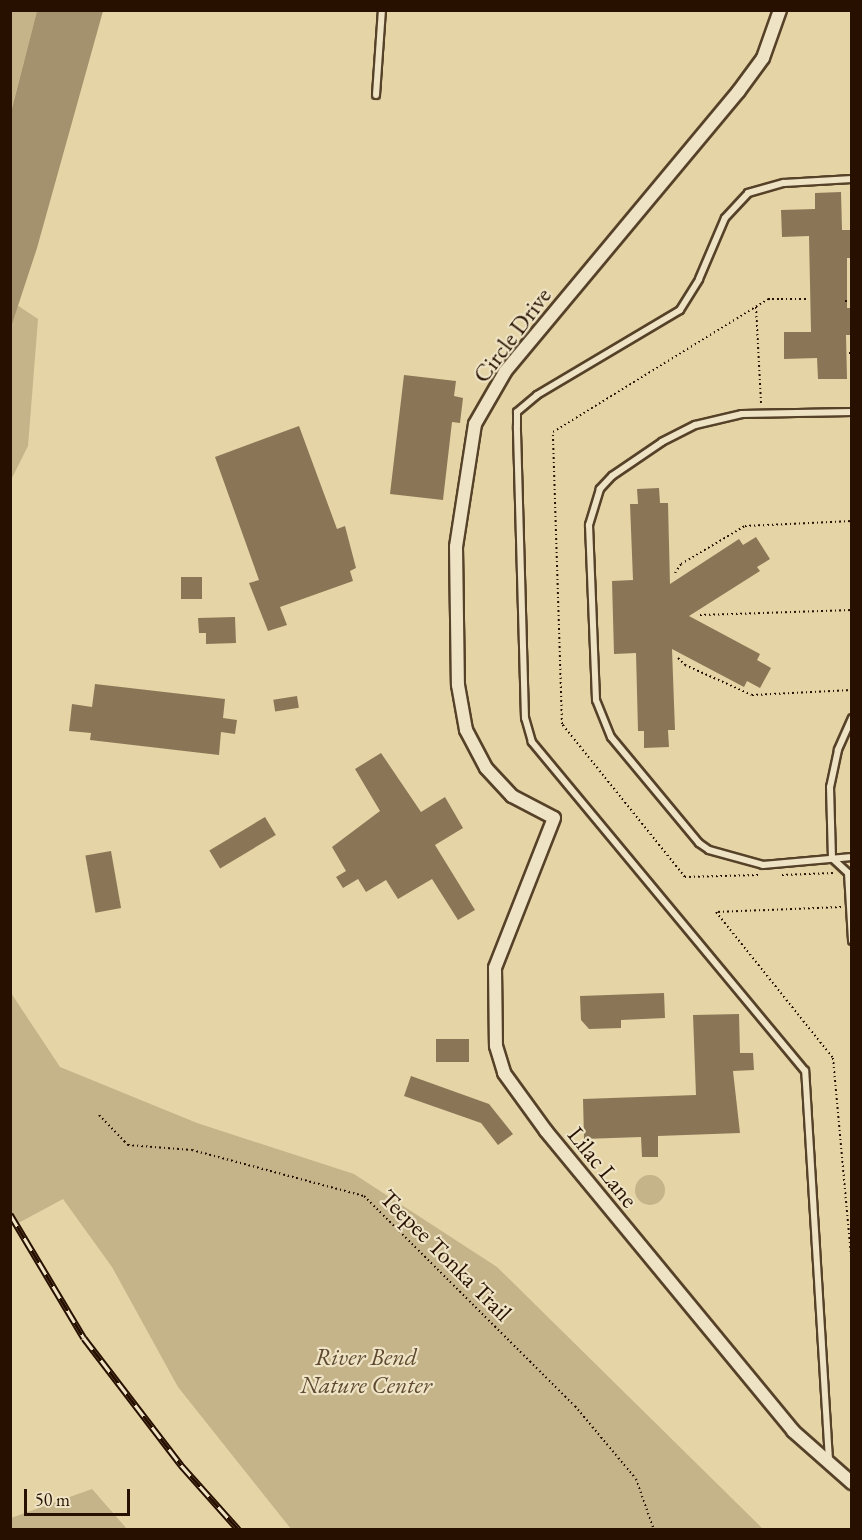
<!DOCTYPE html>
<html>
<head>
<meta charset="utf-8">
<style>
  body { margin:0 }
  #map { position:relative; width:862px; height:1540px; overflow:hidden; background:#e5d4a5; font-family:"EB Garamond",serif }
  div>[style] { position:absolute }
  .green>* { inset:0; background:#c5b389 }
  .round { border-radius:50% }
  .water>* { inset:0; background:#a4916d }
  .building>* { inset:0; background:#8a7656; transform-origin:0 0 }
  .path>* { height:2px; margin-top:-1px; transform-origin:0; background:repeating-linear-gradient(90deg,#271000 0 1.5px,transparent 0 4.5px) }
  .roads { filter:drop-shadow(2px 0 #564129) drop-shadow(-2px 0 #564129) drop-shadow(0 2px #564129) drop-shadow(0 -2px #564129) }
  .lane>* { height:6px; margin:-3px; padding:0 3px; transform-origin:3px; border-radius:3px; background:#eee3c4 }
  .street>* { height:12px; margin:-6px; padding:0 6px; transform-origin:6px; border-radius:6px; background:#eee3c4 }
  .rail>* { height:7px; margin-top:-3.5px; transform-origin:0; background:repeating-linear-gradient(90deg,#eee3c4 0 14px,#271000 0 28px); box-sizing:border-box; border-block:2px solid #271000 }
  span { translate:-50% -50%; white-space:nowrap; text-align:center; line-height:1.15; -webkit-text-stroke:4.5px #eee3c4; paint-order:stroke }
  .street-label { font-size:24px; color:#271000 }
  .park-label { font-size:24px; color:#5e4930; font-style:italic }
  .frame { position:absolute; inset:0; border:12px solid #271000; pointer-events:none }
  .scale { position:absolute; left:24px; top:1489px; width:106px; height:27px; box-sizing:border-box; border:3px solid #271000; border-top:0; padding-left:8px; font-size:18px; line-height:21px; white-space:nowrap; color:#271000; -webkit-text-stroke:4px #eee3c4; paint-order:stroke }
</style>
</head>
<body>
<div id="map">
  <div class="green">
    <div style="clip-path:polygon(11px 11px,37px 11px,11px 111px)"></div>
    <div style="clip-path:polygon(11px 301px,38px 319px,28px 446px,11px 480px)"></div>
    <div style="clip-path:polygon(11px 993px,60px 1067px,197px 1123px,354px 1174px,497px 1267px,763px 1529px,291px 1529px,178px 1387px,112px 1267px,63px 1199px,11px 1227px)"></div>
    <div class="round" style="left:635px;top:1175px;width:30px;height:30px"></div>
    <div style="clip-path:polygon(92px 1489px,127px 1529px,11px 1529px,11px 1518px)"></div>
  </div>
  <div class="water">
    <div style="clip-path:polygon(37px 11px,103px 11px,37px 248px,11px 327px,11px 112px)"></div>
  </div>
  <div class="building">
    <div style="clip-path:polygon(841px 192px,842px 230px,852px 230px,852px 258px,847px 258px,847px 308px,852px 308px,852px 335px,846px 335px,847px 379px,818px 379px,817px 358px,784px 359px,784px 332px,811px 332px,809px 236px,782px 237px,781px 210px,815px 209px,815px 193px)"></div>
    <div style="clip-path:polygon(404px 375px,456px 381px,454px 396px,463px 398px,460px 423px,452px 422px,443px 500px,390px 494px)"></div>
    <div style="clip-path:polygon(299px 426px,337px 529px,345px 526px,356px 568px,350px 571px,353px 581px,280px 607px,287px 625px,268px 631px,249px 583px,259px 580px,215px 457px)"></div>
    <div style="clip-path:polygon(659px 488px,660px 503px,668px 503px,670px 584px,739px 539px,743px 545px,756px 537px,770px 559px,757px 567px,760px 571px,689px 616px,760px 654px,757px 660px,771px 668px,760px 688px,747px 681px,744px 687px,672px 649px,675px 730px,668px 730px,669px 747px,644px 748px,644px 731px,638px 731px,636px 653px,614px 654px,612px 581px,633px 580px,630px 504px,638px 504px,637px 489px)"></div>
    <div style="left:181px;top:577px;width:21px;height:22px"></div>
    <div style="clip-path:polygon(235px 617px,236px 643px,206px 644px,206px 633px,199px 633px,198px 618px)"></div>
    <div style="clip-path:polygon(95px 684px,225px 699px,223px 718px,237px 720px,235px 734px,221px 732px,219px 755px,90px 740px,91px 733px,69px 731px,72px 704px,92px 707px)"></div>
    <div style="left:297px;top:696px;width:12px;height:24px;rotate:81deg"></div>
    <div style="clip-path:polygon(381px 753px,421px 812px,445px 797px,463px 828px,435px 845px,475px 910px,458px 920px,432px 879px,398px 899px,386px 880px,366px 892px,358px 879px,343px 888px,336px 877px,346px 871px,332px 847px,380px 811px,355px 769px)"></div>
    <div style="left:265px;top:817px;width:21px;height:65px;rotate:59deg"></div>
    <div style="left:111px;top:851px;width:58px;height:26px;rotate:80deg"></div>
    <div style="clip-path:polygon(664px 993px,665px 1018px,621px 1020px,621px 1028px,589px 1029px,581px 1020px,580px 996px)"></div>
    <div style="clip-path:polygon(739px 1014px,740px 1053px,753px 1053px,754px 1070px,733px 1071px,740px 1133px,658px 1136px,658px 1157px,642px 1157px,641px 1137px,584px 1139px,583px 1099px,696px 1095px,693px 1015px)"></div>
    <div style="left:469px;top:1039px;width:23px;height:33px;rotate:90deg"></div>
    <div style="clip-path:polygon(411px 1076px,489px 1104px,513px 1134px,498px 1145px,481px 1123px,404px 1096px)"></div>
  </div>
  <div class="path">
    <div style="left:845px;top:301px;width:7px"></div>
    <div style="left:756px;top:307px;width:96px;rotate:87deg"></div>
    <div style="left:849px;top:353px;width:3px"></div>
    <div style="left:675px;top:573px;width:11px;rotate:-56deg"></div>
    <div style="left:681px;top:564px;width:74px;rotate:-30.7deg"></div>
    <div style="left:745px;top:526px;width:107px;rotate:-2.7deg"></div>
    <div style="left:700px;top:615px;width:152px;rotate:-1.9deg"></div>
    <div style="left:678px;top:658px;width:10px;rotate:45deg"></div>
    <div style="left:685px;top:665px;width:73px;rotate:24.1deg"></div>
    <div style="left:752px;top:695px;width:100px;rotate:-2.9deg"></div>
    <div style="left:758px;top:875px;width:73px;rotate:178.4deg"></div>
    <div style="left:685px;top:877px;width:196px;rotate:-128.8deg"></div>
    <div style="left:562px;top:724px;width:292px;rotate:-91.8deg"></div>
    <div style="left:553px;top:432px;width:253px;rotate:-31.7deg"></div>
    <div style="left:768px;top:299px;width:40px"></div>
    <div style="left:782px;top:875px;width:51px;rotate:-2.2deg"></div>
    <div style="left:841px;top:907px;width:125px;rotate:177.7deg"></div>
    <div style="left:716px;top:912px;width:187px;rotate:51.3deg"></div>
    <div style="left:833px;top:1058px;width:210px;rotate:84.8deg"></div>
    <div style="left:99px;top:1115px;width:42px;rotate:46deg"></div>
    <div style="left:128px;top:1145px;width:64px;rotate:4.5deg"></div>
    <div style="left:192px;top:1150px;width:178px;rotate:15deg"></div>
    <div style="left:364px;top:1196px;width:298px;rotate:44.9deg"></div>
    <div style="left:575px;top:1406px;width:95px;rotate:50.1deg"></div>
    <div style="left:636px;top:1479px;width:54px;rotate:70.6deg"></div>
  </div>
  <div class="roads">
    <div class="lane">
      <div style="left:376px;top:95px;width:85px;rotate:-86deg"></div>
      <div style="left:852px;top:412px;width:110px;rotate:179deg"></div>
      <div style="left:742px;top:414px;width:48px;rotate:166.8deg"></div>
      <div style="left:695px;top:425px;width:37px;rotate:153deg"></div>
      <div style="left:662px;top:442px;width:60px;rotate:145.8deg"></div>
      <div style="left:612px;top:476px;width:18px;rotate:133deg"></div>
      <div style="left:600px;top:489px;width:38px;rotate:107deg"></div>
      <div style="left:589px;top:525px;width:175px;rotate:87.7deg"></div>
      <div style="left:596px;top:700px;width:40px;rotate:68deg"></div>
      <div style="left:611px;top:737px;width:138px;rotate:50.3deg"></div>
      <div style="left:699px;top:843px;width:12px;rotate:35deg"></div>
      <div style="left:709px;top:850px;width:56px;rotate:15.5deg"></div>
      <div style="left:763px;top:865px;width:89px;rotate:-5.1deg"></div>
      <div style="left:852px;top:718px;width:35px;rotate:114deg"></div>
      <div style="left:838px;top:750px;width:38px;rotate:102deg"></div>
      <div style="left:830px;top:787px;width:71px;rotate:88.4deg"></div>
      <div style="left:832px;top:858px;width:22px;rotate:43deg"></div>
      <div style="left:848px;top:873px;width:68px;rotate:86.6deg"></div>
      <div style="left:829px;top:1460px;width:390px;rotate:-93.5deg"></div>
      <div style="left:805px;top:1071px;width:428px;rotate:-129.7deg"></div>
      <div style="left:532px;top:742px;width:25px;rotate:-106deg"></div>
      <div style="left:525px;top:718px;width:292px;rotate:-91.6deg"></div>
      <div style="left:517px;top:426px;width:14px;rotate:-90deg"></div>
      <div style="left:517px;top:412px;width:26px;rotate:-40deg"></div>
      <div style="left:537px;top:395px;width:166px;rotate:-30.7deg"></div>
      <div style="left:680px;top:310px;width:36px;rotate:-58deg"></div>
      <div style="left:699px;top:279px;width:66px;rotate:-66.9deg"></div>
      <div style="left:725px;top:218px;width:34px;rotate:-47deg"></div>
      <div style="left:748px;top:193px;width:37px;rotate:-16deg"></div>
      <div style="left:784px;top:183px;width:68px;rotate:-3.4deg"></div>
    </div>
    <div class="street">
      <div style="left:780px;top:10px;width:51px;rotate:109.5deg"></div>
      <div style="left:763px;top:58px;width:42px;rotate:126.3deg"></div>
      <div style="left:738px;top:92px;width:364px;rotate:129.8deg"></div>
      <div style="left:505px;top:372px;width:60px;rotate:120deg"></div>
      <div style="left:475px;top:424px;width:124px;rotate:98.8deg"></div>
      <div style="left:456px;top:547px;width:138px;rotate:89.2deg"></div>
      <div style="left:458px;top:685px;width:46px;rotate:79.9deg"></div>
      <div style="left:466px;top:730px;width:43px;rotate:62.2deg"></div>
      <div style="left:486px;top:768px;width:38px;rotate:47deg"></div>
      <div style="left:512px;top:796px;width:47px;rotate:27.6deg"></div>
      <div style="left:554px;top:818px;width:161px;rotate:111.5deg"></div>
      <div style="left:495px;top:968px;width:78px;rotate:89.3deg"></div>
      <div style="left:496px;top:1046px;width:28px;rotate:73deg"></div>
      <div style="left:504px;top:1073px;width:72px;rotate:54.1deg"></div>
      <div style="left:546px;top:1131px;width:389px;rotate:50.5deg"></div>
      <div style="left:793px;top:1431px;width:79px;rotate:41.4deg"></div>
    </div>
  </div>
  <div class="rail">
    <div style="left:10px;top:1214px;width:144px;rotate:59.2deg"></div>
    <div style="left:84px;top:1338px;width:160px;rotate:52.6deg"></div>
    <div style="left:181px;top:1465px;width:87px;rotate:48.3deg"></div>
  </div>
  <div class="street-label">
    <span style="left:512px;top:335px;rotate:-53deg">Circle Drive</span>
    <span style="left:603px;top:1167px;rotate:51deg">Lilac Lane</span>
    <span style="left:446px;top:1255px;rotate:45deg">Teepee Tonka Trail</span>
  </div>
  <div class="park-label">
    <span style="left:366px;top:1371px">River Bend<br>Nature Center</span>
  </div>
  <div class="frame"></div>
  <div class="scale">50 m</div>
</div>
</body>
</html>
